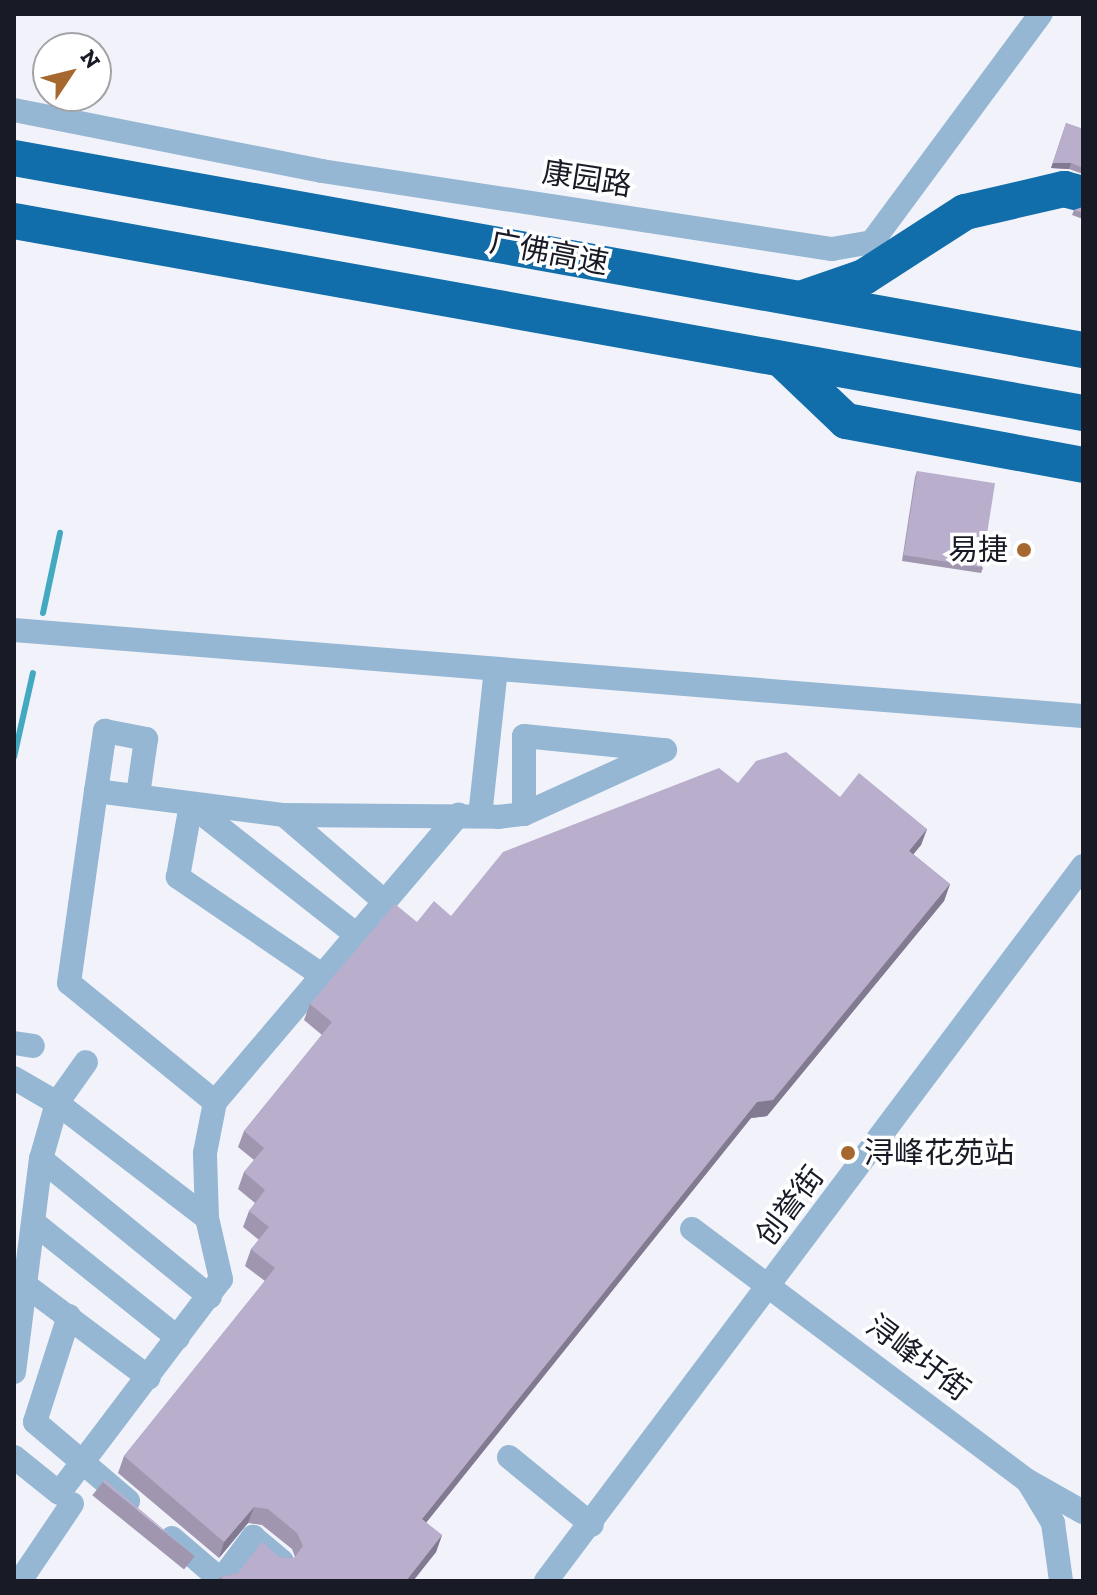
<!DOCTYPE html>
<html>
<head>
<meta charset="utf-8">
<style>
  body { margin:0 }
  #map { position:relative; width:1097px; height:1595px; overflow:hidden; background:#f2f3fa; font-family:"Zilla Slab","Noto Sans SC",serif }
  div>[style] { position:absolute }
  .stream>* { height:6px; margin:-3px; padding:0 3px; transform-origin:3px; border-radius:3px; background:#42a9c0 }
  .minor>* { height:24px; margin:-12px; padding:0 12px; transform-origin:12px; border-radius:12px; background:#95b7d4 }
  .highway>* { height:36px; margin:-18px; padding:0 18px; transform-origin:18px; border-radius:18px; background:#116eaa }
  .wall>* { inset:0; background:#a096b0; transform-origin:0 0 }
  .shaded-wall>* { inset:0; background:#827a90 }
  .building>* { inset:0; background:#baaecd; transform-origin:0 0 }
  .dots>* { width:22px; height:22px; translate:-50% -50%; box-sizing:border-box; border:4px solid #fff; border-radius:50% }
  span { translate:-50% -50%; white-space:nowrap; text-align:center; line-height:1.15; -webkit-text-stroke:7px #fff; paint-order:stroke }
  .street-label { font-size:30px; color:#181b26 }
  .poi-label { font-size:30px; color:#181b26 }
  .right { translate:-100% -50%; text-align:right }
  .left { translate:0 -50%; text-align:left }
  .frame { position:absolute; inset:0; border:16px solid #181b26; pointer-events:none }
  .north { position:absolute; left:32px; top:32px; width:80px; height:80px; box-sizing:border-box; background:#fff; border:2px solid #a3a4a8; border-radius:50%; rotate:55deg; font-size:22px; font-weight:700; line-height:32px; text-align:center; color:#181b26 }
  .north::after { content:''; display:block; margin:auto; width:28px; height:36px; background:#a7682f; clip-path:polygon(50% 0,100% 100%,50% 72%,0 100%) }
</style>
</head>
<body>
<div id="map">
  <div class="stream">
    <div style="left:43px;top:613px;width:82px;rotate:-78deg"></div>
    <div style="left:14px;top:757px;width:86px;rotate:-77.3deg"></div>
  </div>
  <div class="minor">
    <div style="left:14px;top:110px;width:314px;rotate:11.2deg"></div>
    <div style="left:322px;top:171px;width:516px;rotate:8.7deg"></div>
    <div style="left:832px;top:249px;width:41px;rotate:-9.9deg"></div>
    <div style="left:872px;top:242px;width:284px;rotate:-53.5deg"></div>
    <div style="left:14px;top:630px;width:1072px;rotate:4.6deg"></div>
    <div style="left:96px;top:791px;width:61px;rotate:-81.5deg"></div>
    <div style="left:105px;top:731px;width:42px;rotate:11deg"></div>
    <div style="left:146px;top:739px;width:57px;rotate:98.1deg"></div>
    <div style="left:524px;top:814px;width:78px;rotate:-90deg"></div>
    <div style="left:524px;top:736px;width:139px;rotate:5.8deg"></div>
    <div style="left:284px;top:815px;width:133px;rotate:40.7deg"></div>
    <div style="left:480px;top:816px;width:148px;rotate:-83.8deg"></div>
    <div style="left:323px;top:976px;width:176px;rotate:-145.7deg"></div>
    <div style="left:178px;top:877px;width:73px;rotate:-79.8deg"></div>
    <div style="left:191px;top:805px;width:211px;rotate:38.1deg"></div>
    <div style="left:14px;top:1043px;width:19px;rotate:9deg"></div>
    <div style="left:14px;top:1078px;width:50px;rotate:30.2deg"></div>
    <div style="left:57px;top:1103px;width:189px;rotate:37.5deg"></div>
    <div style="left:207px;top:1218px;width:63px;rotate:77.1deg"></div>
    <div style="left:221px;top:1279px;width:268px;rotate:127.1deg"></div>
    <div style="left:59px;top:1493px;width:58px;rotate:-141.3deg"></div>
    <div style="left:215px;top:1102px;width:188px;rotate:-140.8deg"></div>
    <div style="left:69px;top:983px;width:194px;rotate:-82deg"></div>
    <div style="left:96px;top:791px;width:190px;rotate:7.3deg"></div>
    <div style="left:284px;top:815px;width:214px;rotate:0.5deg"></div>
    <div style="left:498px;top:817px;width:26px;rotate:-7deg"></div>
    <div style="left:524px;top:814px;width:155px;rotate:-24.4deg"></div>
    <div style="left:41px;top:1159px;width:218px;rotate:39.2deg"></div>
    <div style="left:207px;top:1218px;width:65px;rotate:-91.8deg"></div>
    <div style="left:205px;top:1153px;width:52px;rotate:-78.9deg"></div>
    <div style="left:215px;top:1102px;width:377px;rotate:-49.7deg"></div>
    <div style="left:34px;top:1223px;width:184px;rotate:38.6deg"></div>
    <div style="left:692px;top:1229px;width:420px;rotate:36.9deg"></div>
    <div style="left:1028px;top:1481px;width:63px;rotate:29.4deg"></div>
    <div style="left:24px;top:1284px;width:156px;rotate:36.9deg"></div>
    <div style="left:69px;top:1316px;width:111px;rotate:107.8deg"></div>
    <div style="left:35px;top:1422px;width:122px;rotate:40.3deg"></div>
    <div style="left:14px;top:1372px;width:215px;rotate:-82.8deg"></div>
    <div style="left:41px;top:1159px;width:58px;rotate:-74.1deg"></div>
    <div style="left:57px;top:1103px;width:50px;rotate:-54.7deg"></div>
    <div style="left:509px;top:1457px;width:107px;rotate:39.3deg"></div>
    <div style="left:1029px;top:1483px;width:47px;rotate:59deg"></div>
    <div style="left:1053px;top:1523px;width:59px;rotate:82.1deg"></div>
    <div style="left:172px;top:1538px;width:65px;rotate:40.6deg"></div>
    <div style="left:221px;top:1580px;width:54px;rotate:-53.3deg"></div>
    <div style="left:253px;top:1537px;width:38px;rotate:40deg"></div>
    <div style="left:20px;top:1581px;width:93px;rotate:-56deg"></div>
    <div style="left:546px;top:1581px;width:894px;rotate:-53.09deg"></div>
  </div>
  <div class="highway">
    <div style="left:14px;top:158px;width:1086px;rotate:10.18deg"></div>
    <div style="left:14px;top:221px;width:1086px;rotate:10.18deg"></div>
    <div style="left:803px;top:298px;width:65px;rotate:-19deg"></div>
    <div style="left:864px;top:277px;width:120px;rotate:-32.8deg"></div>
    <div style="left:965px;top:212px;width:102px;rotate:-13.1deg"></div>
    <div style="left:1064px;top:189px;width:20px;rotate:15deg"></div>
    <div style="left:783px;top:361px;width:87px;rotate:43.6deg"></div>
    <div style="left:846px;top:421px;width:241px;rotate:10.5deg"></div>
  </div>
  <div class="wall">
    <div style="clip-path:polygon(1066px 123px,1083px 129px,1083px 174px,1069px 169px,1051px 168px)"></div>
    <div style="clip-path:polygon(1083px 207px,1083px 219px,1072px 215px,1074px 210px)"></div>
    <div style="clip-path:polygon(917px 471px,983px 568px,981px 573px,902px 561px,915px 477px)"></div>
    <div style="clip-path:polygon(738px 783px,840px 797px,927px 829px,921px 845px,913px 854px,950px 884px,944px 901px,767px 1116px,751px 1118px,426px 1523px,442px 1535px,436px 1552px,413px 1581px,218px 1581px,220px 1577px,238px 1573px,279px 1557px,294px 1558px,295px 1557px,292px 1549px,262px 1525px,248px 1523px,219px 1558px,118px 1473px,124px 1456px,265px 1281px,245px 1266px,251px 1249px,259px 1240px,243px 1227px,249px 1211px,255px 1203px,238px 1189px,244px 1172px,254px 1160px,238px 1147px,244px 1131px,322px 1035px,304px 1020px,310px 1004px,417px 922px,451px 916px)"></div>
    <div style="left:103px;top:1482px;width:118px;height:17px;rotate:39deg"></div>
  </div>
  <div class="shaded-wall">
    <div style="clip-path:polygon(1053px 163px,1071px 163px,1069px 169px,1051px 168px)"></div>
    <div style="clip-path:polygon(927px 829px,921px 845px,903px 867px,909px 851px)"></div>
    <div style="clip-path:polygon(950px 884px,944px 901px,767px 1116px,751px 1118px,416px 1535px,422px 1519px,757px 1102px)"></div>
    <div style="clip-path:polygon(254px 1507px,248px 1523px,219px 1558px,224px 1542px)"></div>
    <div style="clip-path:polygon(442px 1535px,436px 1552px,413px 1581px,406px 1581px)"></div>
  </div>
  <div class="building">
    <div style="clip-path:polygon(1066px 123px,1083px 129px,1083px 168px,1071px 163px,1053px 163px)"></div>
    <div style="clip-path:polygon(1083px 207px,1083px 213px,1074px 210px)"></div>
    <div style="left:917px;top:471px;width:79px;height:85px;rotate:9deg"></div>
    <div style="clip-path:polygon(786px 752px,840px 797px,859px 773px,927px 829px,909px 851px,950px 884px,773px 1100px,757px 1102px,422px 1519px,442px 1535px,406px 1581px,225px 1581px,220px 1577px,238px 1573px,262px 1542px,279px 1557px,294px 1558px,303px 1546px,297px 1533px,268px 1509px,254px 1507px,224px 1542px,124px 1456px,275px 1268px,251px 1249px,269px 1227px,249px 1211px,265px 1190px,244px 1172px,264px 1148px,244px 1131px,332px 1022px,310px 1004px,395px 904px,417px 922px,434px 901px,451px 916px,503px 852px,719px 768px,738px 783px,756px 761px)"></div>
    <div style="clip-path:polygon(105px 1480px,195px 1556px,103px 1482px)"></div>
  </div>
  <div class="dots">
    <div style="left:1024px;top:550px;background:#a7682f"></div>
    <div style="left:848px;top:1153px;background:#a7682f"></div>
  </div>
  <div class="street-label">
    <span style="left:587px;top:179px;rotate:9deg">康园路</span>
    <span style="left:549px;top:253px;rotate:11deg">广佛高速</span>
    <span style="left:790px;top:1206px;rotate:-53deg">创誉街</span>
    <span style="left:918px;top:1358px;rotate:37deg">浔峰圩街</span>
  </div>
  <div class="poi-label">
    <span class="right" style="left:1008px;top:550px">易捷</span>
    <span class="left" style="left:864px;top:1153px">浔峰花苑站</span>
  </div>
  <div class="frame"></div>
  <div class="north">N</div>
</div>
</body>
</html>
